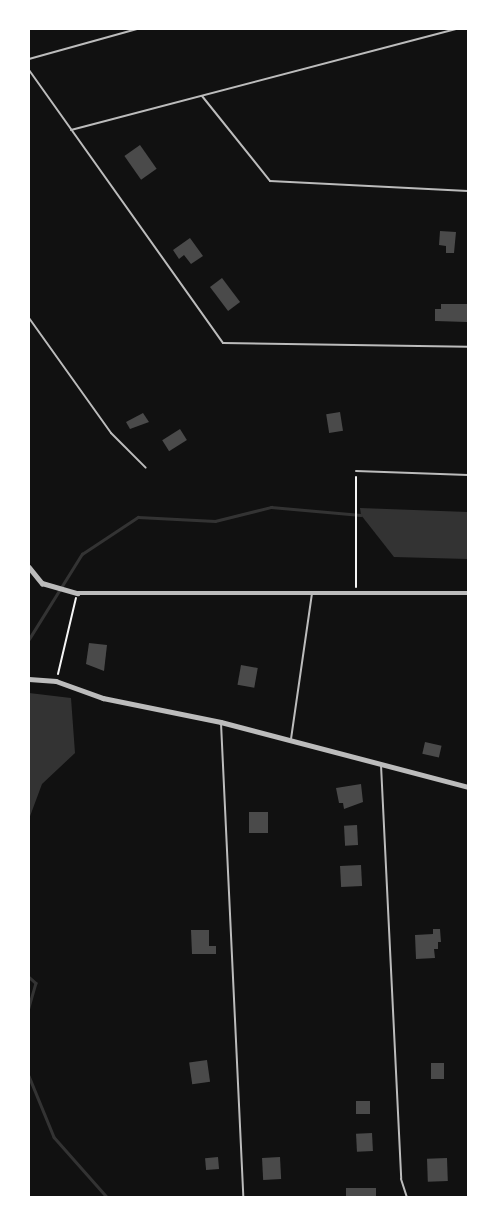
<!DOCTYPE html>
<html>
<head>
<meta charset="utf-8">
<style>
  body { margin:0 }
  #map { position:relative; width:497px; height:1226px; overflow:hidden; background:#111; font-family:"Exo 2",sans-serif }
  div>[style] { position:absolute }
  .water>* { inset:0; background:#333 }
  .stream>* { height:2.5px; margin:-1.25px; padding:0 1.25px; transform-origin:1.25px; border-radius:1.25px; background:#333 }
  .building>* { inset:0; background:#4a4a4a; transform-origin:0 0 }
  .path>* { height:2px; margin:-1px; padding:0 1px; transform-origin:1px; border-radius:1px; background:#f5f5f5 }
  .service>* { height:2px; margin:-1px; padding:0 1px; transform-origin:1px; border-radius:1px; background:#bcbcbc }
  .minor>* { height:4.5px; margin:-2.25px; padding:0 2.25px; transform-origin:2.25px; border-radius:2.25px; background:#bcbcbc }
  span { translate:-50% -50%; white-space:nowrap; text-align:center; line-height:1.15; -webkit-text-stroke:4.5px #fff; paint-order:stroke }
  .frame { position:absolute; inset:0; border:30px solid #fff; pointer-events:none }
</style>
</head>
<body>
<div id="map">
  <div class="water">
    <div style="clip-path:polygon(360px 508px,468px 512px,468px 559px,394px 557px,361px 515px)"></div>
    <div style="clip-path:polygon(29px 693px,71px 698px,75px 753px,42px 784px,29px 819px)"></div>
  </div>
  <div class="stream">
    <div style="left:29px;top:639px;width:100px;rotate:-58.1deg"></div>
    <div style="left:82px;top:554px;width:67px;rotate:-33.5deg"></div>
    <div style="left:138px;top:517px;width:77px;rotate:3deg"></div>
    <div style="left:215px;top:521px;width:58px;rotate:-14deg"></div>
    <div style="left:271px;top:507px;width:90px;rotate:5.1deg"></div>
    <div style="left:29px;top:977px;width:9px;rotate:41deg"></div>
    <div style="left:36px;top:983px;width:26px;rotate:106deg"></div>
    <div style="left:29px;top:1076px;width:66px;rotate:67.7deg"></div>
    <div style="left:54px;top:1137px;width:80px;rotate:48.5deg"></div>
  </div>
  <div class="building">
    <div style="left:140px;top:145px;width:29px;height:19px;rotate:55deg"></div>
    <div style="clip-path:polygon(440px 231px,456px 232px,454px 253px,446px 253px,446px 246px,439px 245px)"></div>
    <div style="clip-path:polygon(190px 238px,203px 256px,191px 264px,184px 255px,179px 259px,173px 250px)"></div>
    <div style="left:222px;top:278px;width:30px;height:15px;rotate:53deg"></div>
    <div style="clip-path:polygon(441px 304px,467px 304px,467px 322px,435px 321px,435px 309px,441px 309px)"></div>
    <div style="left:340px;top:412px;width:19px;height:14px;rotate:81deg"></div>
    <div style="clip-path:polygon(143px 413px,149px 422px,130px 429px,126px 422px)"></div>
    <div style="left:180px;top:429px;width:13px;height:21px;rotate:58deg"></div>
    <div style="clip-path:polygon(89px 643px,107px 645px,104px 671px,86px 664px)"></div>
    <div style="left:241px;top:665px;width:17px;height:20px;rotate:10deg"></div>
    <div style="left:425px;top:742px;width:17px;height:12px;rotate:13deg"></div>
    <div style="clip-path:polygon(361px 784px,363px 802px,344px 809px,343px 803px,339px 803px,336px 788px)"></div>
    <div style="left:249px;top:812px;width:19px;height:21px"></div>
    <div style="left:357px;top:825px;width:20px;height:13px;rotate:87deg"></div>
    <div style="left:361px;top:865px;width:21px;height:21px;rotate:87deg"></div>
    <div style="clip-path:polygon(433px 929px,440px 929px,441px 942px,438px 942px,438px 949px,434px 949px,435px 958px,416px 959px,415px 935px,433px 934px)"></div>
    <div style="clip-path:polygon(191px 930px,209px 930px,209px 946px,216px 946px,216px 954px,192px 954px)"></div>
    <div style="left:207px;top:1060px;width:22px;height:18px;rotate:82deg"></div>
    <div style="left:431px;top:1063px;width:13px;height:16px"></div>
    <div style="left:356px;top:1101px;width:14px;height:13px"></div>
    <div style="left:372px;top:1133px;width:18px;height:16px;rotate:87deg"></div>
    <div style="left:218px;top:1157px;width:12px;height:13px;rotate:85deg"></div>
    <div style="left:280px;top:1157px;width:22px;height:18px;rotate:87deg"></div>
    <div style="left:447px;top:1158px;width:23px;height:20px;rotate:88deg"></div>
    <div style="left:376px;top:1188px;width:9px;height:30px;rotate:90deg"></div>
  </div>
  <div class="path">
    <div style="left:356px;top:587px;width:110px;rotate:-90deg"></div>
    <div style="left:58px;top:674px;width:78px;rotate:-76.7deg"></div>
  </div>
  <div class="service">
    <div style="left:29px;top:59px;width:112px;rotate:-15.5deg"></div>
    <div style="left:29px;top:70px;width:335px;rotate:54.6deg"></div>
    <div style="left:223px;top:343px;width:245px;rotate:0.9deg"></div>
    <div style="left:202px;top:96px;width:109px;rotate:51.3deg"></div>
    <div style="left:270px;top:181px;width:198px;rotate:2.9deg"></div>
    <div style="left:71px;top:130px;width:398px;rotate:-14.7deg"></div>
    <div style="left:29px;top:318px;width:141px;rotate:54.5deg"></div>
    <div style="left:111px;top:433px;width:49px;rotate:45deg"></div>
    <div style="left:356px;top:471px;width:112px;rotate:2deg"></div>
    <div style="left:221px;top:723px;width:475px;rotate:87.3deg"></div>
    <div style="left:291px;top:739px;width:147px;rotate:-81.8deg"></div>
    <div style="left:381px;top:765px;width:414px;rotate:87.2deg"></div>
    <div style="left:401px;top:1179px;width:19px;rotate:72deg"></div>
  </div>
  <div class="minor">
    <div style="left:29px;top:567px;width:21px;rotate:51deg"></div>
    <div style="left:42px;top:583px;width:37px;rotate:16deg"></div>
    <div style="left:78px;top:593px;width:390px"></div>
    <div style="left:29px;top:679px;width:27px;rotate:4deg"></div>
    <div style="left:56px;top:681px;width:50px;rotate:19.9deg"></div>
    <div style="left:103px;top:698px;width:120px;rotate:11.5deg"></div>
    <div style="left:221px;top:722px;width:255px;rotate:14.7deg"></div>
  </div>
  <div class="frame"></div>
</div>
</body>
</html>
